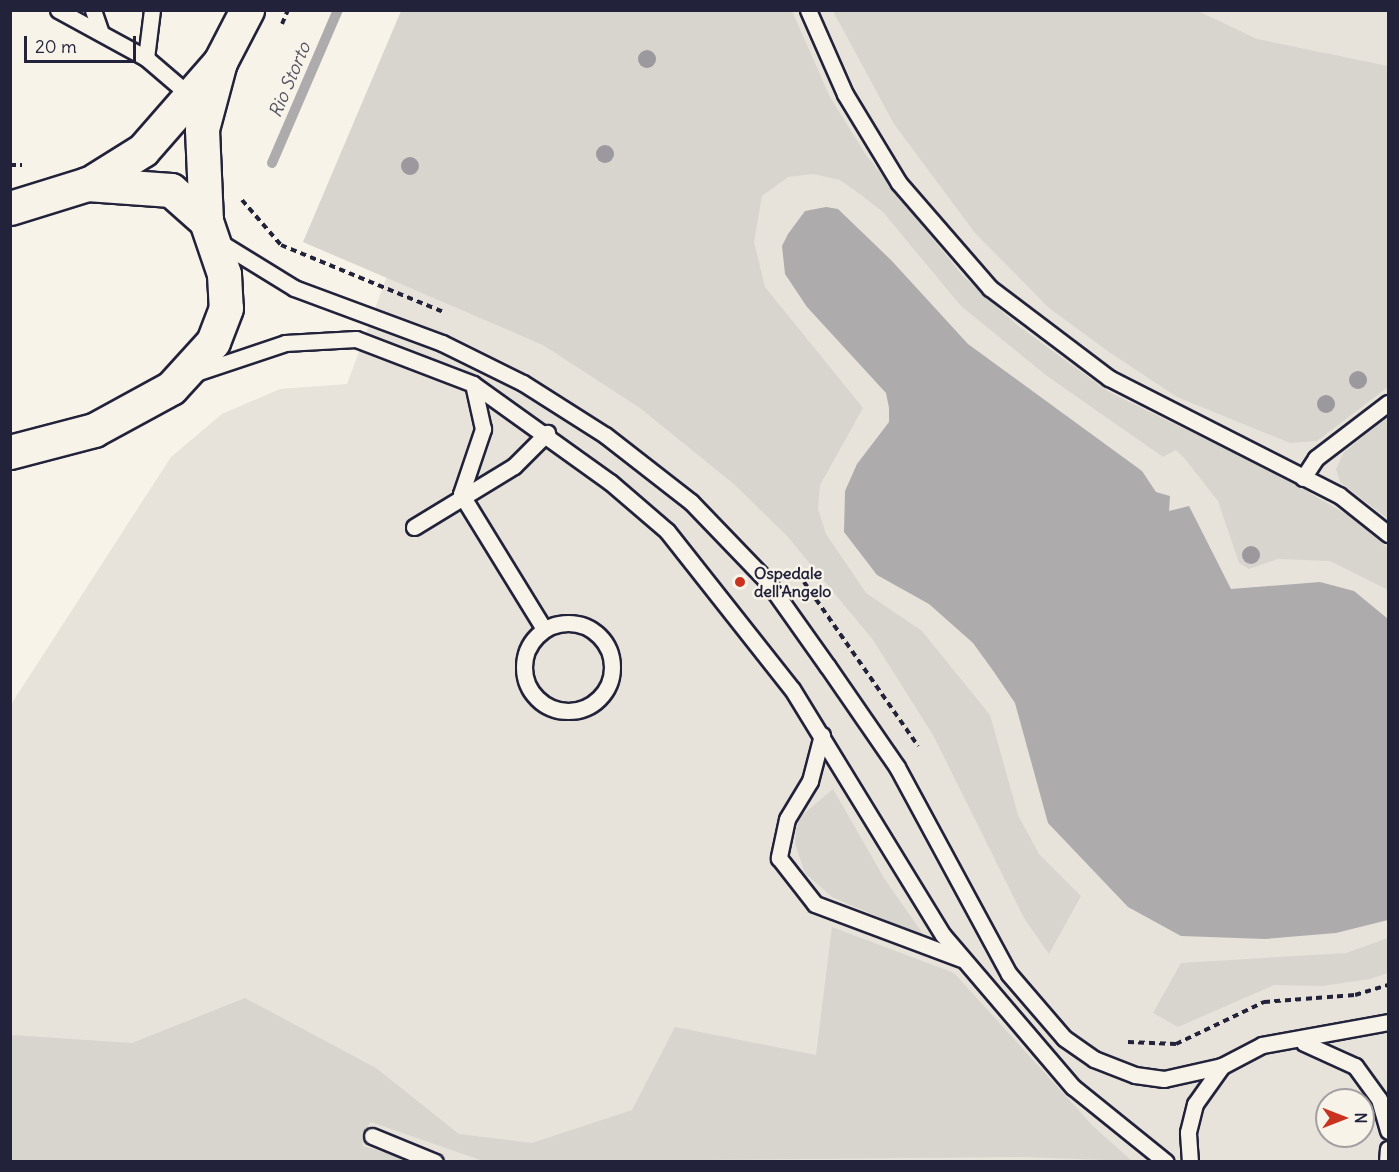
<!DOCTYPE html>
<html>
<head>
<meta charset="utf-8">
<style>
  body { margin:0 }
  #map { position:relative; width:1399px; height:1172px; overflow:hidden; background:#f7f3e8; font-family:Delius,sans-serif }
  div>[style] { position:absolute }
  .built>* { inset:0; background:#e7e3db }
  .green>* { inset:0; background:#d8d5cf }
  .water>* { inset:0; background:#aeabad }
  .stream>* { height:10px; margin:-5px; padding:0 5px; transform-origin:5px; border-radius:5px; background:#aeabad }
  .path>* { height:4px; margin-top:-2px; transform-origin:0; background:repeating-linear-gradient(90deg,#22223b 0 6px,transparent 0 10.5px) }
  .roads { filter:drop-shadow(2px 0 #22223b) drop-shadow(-2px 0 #22223b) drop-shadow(0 2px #22223b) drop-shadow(0 -2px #22223b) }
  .lane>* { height:15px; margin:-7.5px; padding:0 7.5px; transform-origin:7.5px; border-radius:7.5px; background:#f7f3e8 }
  .lane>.ring { margin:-7.5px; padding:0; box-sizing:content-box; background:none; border:15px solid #f7f3e8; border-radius:50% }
  .secondary>* { height:33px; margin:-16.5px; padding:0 16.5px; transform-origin:16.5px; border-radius:16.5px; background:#f7f3e8 }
  .trees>* { width:18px; height:18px; margin:-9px; border-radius:50%; background:#9b999d }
  .dots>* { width:16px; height:16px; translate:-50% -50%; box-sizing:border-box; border:3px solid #f7f3e8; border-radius:50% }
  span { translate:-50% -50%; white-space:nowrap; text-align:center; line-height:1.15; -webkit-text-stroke:5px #f7f3e8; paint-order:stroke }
  .poi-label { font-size:16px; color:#22223b; font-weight:700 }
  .left { translate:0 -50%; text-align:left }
  .water-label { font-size:18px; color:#535263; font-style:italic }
  .frame { position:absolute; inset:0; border:12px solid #22223b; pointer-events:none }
  .north { position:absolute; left:1315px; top:1088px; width:60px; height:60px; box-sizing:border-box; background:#f7f3e8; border:2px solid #a29fa3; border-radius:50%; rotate:90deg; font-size:16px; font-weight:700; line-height:24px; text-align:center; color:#22223b }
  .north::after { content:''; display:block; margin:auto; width:21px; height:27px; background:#c8321e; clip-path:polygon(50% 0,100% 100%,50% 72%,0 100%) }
  .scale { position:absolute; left:24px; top:36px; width:112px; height:27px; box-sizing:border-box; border:3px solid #22223b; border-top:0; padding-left:8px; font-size:18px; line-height:21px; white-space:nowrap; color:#22223b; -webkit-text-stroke:4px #f7f3e8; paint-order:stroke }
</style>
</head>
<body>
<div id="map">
  <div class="built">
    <div style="clip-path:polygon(evenodd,405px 11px,1388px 11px,1388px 1161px,11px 1161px,10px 706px,171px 457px,222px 414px,280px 389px,347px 384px,387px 276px,303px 242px,346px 155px,405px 11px,1327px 1100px,1363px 1100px,1363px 1136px,1327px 1136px,1327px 1100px)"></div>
  </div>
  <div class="green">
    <div style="clip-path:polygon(401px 11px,792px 11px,830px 97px,866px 155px,963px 276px,1017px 325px,1109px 392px,1277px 474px,1351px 517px,1388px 548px,1388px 590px,1330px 561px,1278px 559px,1249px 569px,1239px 563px,1218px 501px,1185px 459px,1176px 450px,1163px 457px,1047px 376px,961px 306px,883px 212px,861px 195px,840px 180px,813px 174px,788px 177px,762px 196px,754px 242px,765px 287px,863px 408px,820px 485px,818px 509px,826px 534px,866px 593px,922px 631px,990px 715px,1018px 815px,1039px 854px,1081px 896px,1049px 954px,1024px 918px,933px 735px,873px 640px,787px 536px,735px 485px,640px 408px,543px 345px,303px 242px)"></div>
    <div style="clip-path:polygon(833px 11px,1198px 11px,1257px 39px,1388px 66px,1388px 387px,1317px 441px,1290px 443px,1177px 397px,1109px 352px,1049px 308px,975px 233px,894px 124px)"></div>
    <div style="clip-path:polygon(1388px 417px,1388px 519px,1340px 482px,1336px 469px,1344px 452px)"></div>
    <div style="clip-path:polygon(833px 789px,884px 878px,925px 937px,832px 897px,805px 873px,795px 844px,796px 829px,801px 816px)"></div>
    <div style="clip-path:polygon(832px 927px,954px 973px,1093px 1126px,1132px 1161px,1021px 1157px,486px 1162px,371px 1122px,362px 1133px,363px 1146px,414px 1161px,11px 1161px,11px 1035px,132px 1043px,245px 998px,376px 1068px,459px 1134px,532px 1143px,632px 1110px,675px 1027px,816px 1055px)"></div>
    <div style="clip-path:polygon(1388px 938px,1388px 973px,1370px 979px,1323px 986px,1274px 985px,1178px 1027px,1153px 1013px,1181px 963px,1346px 953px)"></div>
  </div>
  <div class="water">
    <div style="clip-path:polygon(826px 207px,838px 209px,891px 260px,968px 344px,1142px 471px,1156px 492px,1170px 496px,1169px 511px,1189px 506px,1231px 589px,1320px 582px,1354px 591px,1388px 619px,1388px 920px,1336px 933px,1265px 939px,1181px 936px,1128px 907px,1048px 823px,1015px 703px,994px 672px,973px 643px,929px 604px,877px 575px,844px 532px,845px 491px,857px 464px,889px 422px,889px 408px,886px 393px,807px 307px,785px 274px,782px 246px,788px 234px,805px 211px)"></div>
  </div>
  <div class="stream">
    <div style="left:272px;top:163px;width:167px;rotate:-66.7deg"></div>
  </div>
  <div class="path">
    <div style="left:282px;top:24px;width:15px;rotate:-67deg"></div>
    <div style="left:10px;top:165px;width:12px"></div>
    <div style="left:242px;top:200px;width:60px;rotate:49.1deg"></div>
    <div style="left:281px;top:245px;width:178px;rotate:22.4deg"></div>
    <div style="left:804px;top:582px;width:200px;rotate:55.2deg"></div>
    <div style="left:1128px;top:1042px;width:48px;rotate:2.4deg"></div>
    <div style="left:1176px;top:1044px;width:98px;rotate:-25.5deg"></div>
    <div style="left:1264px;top:1002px;width:91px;rotate:-4.4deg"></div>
    <div style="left:1355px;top:995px;width:34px;rotate:-17deg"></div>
  </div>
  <div class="roads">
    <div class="lane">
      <div style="left:58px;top:10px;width:100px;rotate:28.6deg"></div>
      <div style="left:146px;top:58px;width:55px;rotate:40.6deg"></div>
      <div style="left:93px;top:10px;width:24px;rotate:71deg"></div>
      <div style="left:808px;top:10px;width:92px;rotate:66.2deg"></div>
      <div style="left:845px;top:94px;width:104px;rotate:58.8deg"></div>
      <div style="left:899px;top:183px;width:139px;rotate:49.1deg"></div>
      <div style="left:990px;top:288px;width:149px;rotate:37.1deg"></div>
      <div style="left:1109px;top:378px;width:258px;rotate:27deg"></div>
      <div style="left:1339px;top:495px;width:63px;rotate:38.5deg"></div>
      <div style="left:146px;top:58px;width:48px;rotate:-82.9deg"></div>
      <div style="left:218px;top:241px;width:89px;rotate:31.7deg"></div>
      <div style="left:294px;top:288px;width:158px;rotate:20.4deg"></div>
      <div style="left:442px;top:343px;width:90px;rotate:26.3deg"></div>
      <div style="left:523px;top:383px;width:97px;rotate:32.4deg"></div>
      <div style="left:605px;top:435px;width:109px;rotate:37.9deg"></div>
      <div style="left:691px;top:502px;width:110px;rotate:46.1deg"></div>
      <div style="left:767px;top:581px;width:105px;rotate:54.7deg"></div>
      <div style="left:828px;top:667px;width:121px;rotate:55.4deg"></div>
      <div style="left:897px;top:767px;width:235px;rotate:61.6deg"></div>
      <div style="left:1009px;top:974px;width:84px;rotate:49.3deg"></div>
      <div style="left:1064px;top:1038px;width:37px;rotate:35deg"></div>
      <div style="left:1094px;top:1059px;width:44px;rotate:21.3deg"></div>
      <div style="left:1135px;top:1075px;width:29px;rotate:8deg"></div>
      <div style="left:1164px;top:1079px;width:59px;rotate:-12.6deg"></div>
      <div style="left:196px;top:373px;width:94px;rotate:-18.6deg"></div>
      <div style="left:285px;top:343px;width:71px;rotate:-3.2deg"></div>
      <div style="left:356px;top:339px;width:125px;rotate:21deg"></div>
      <div style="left:473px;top:384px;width:168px;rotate:35.6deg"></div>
      <div style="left:610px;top:482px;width:75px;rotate:40.7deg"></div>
      <div style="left:667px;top:531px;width:201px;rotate:51.7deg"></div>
      <div style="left:792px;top:689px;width:289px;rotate:58.5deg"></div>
      <div style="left:943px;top:935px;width:200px;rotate:49.5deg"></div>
      <div style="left:1073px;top:1087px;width:119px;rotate:38.9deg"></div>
      <div style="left:1303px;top:478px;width:24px;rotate:-57deg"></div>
      <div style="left:1316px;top:458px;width:91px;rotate:-37.4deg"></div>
      <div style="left:461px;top:494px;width:158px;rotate:58.4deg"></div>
      <div style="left:461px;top:494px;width:69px;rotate:-71.3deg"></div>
      <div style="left:483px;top:429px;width:46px;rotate:-102.5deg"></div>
      <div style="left:414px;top:527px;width:117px;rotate:-31.4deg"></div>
      <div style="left:514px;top:466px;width:47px;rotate:-45deg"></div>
      <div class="ring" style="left:524px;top:623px;width:73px;height:73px"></div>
      <div style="left:822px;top:735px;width:48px;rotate:104.6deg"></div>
      <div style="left:810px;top:781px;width:44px;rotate:121.2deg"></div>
      <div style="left:787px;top:819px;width:40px;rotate:102deg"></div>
      <div style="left:779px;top:858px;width:58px;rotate:52deg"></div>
      <div style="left:815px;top:904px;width:156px;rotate:20.6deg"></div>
      <div style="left:1304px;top:1043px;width:56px;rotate:24.3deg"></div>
      <div style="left:1355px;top:1066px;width:41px;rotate:54deg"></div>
      <div style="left:1379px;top:1099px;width:33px;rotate:74deg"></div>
      <div style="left:372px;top:1136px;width:68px;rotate:22.4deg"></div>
      <div style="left:1190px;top:1162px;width:30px;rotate:-94deg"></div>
      <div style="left:1188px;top:1132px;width:29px;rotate:-76deg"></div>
      <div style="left:1195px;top:1104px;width:47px;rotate:-54.6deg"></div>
      <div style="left:1222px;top:1066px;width:45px;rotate:-27.7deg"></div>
      <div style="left:1262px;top:1045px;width:128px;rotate:-10.3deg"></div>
      <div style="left:1387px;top:1162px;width:13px;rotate:-86deg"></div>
    </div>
    <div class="secondary">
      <div style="left:92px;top:182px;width:60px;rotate:-32.1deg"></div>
      <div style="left:143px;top:150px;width:117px;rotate:-48.8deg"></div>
      <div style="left:10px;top:208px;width:81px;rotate:-17.3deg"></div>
      <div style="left:87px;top:184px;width:84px;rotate:4.1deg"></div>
      <div style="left:171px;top:190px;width:47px;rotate:41.5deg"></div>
      <div style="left:206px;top:221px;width:56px;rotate:71.2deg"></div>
      <div style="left:224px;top:274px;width:34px;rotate:87deg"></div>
      <div style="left:226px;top:308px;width:36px;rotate:111deg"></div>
      <div style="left:213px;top:342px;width:62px;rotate:132.4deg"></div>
      <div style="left:171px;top:388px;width:88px;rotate:151.4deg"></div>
      <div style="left:94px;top:430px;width:87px;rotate:165.3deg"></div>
      <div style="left:206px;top:221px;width:92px;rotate:-92.5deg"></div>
      <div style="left:202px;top:129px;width:69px;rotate:-75deg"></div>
      <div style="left:220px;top:62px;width:59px;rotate:-62.6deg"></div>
    </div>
  </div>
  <div class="trees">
    <div style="left:647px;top:59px"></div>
    <div style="left:605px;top:154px"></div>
    <div style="left:410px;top:166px"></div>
    <div style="left:1358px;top:380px"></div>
    <div style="left:1326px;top:404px"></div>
    <div style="left:1251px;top:555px"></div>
  </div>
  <div class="dots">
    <div style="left:740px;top:582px;background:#c8321e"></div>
  </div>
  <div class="poi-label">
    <span class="left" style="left:754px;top:582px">Ospedale<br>dell'Angelo</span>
  </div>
  <div class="water-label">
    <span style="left:290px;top:80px;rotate:-67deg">Rio Storto</span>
  </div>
  <div class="frame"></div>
  <div class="north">N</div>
  <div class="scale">20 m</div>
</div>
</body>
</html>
